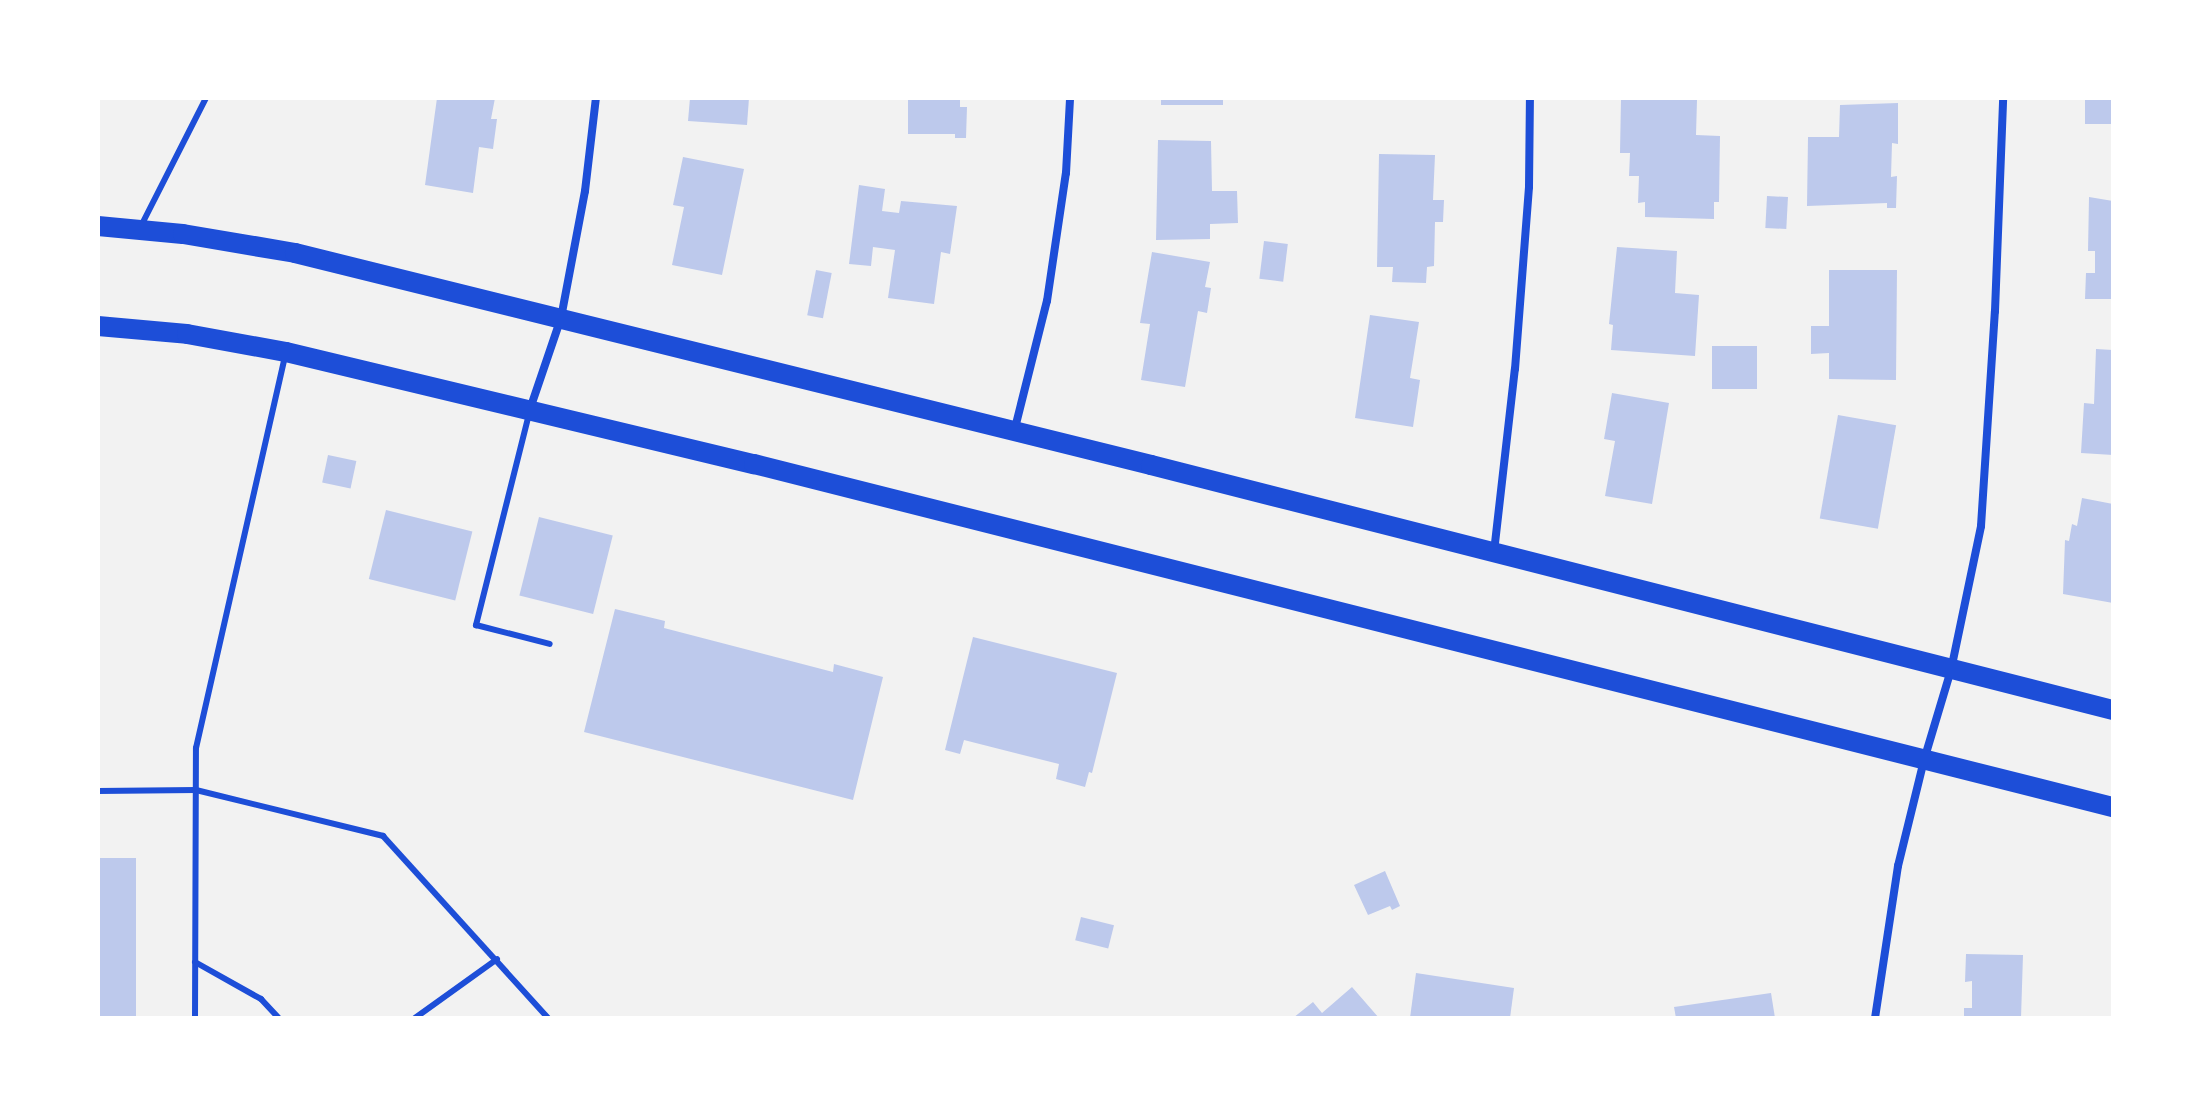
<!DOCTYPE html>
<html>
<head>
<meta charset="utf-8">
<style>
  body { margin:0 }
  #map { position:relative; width:2211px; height:1116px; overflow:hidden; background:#f2f2f2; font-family:"Archivo Narrow",sans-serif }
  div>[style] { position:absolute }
  .building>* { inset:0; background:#bdc9ec; transform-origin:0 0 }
  .service>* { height:6px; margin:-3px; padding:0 3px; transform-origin:3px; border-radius:3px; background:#1d4ed8 }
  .minor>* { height:8px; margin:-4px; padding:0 4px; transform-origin:4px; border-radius:4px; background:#1d4ed8 }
  .primary>* { height:20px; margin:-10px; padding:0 10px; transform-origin:10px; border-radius:10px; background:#1d4ed8 }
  span { translate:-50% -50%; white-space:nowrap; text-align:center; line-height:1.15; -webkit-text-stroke:8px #fff; paint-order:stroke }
  .frame { position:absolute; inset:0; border:100px solid #fff; pointer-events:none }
</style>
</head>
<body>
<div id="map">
  <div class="building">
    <div style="clip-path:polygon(437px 98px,495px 98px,491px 119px,497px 119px,493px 149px,479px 147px,473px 193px,425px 185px)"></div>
    <div style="clip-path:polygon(690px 98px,749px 98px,747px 125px,688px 121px)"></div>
    <div style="clip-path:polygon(908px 98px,960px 98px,960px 107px,967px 107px,966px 138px,955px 138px,955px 134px,908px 134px)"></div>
    <div style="left:1161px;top:98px;width:62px;height:7px"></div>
    <div style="clip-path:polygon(1621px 98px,1697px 100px,1696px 135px,1720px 136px,1719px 202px,1714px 202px,1714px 219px,1645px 217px,1645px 202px,1638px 203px,1639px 176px,1629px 176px,1630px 153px,1620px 153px)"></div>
    <div style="left:2085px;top:98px;width:28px;height:26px"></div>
    <div style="clip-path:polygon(1898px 103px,1898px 144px,1892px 143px,1891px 177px,1897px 176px,1896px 208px,1887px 208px,1887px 203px,1807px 206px,1808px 137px,1839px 137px,1840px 105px)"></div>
    <div style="clip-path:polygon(1158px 140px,1211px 141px,1212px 191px,1237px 191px,1238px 223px,1210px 224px,1210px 239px,1156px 240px)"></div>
    <div style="clip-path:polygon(1379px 154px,1435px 155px,1433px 200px,1444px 200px,1443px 222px,1435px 222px,1434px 266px,1427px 267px,1426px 283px,1392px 282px,1393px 267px,1377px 267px)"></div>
    <div style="clip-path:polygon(683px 157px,744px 169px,722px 275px,672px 265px,684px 207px,673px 205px)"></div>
    <div style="clip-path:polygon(859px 185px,885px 189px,882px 211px,899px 213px,901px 201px,957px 206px,950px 254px,941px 252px,934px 304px,888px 298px,895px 250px,873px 247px,871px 266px,849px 264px)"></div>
    <div style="left:1767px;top:196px;width:21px;height:32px;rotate:3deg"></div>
    <div style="clip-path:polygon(2089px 197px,2113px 201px,2113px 299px,2085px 299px,2086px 273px,2095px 273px,2095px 251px,2088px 251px)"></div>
    <div style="left:1264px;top:241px;width:24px;height:38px;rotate:7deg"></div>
    <div style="clip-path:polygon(1617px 247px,1677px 251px,1675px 293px,1699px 295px,1695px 356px,1611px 350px,1613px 325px,1609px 324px)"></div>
    <div style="clip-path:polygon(1152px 252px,1210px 262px,1205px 287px,1211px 288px,1207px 313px,1198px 311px,1185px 387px,1141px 380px,1150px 324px,1140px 323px)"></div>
    <div style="left:816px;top:270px;width:16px;height:46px;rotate:11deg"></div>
    <div style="clip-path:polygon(1829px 270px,1897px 270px,1896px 380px,1829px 379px,1829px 353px,1811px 354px,1811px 326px,1829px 326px)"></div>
    <div style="clip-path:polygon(1370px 315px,1419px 322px,1410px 378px,1420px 380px,1413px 427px,1355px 418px)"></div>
    <div style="left:1712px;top:346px;width:45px;height:43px"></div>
    <div style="clip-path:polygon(2096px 349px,2113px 350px,2113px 455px,2081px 453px,2084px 403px,2094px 404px)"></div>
    <div style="clip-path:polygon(1612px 393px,1669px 403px,1652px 504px,1605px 496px,1615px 441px,1604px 439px)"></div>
    <div style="left:1838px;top:415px;width:59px;height:105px;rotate:10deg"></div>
    <div style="left:328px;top:455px;width:29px;height:28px;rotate:12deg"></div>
    <div style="clip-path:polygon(2082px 498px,2113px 504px,2113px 603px,2063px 594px,2065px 540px,2069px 541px,2072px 524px,2077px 526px)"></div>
    <div style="left:386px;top:510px;width:89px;height:71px;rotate:14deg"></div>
    <div style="left:539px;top:517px;width:76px;height:81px;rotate:14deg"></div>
    <div style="clip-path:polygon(615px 609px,665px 621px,664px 628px,833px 672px,834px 664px,883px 677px,853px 800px,584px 732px)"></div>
    <div style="clip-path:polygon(973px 637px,1117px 673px,1092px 773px,1089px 772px,1085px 787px,1056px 779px,1059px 764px,964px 740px,960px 754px,945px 750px)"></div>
    <div style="left:98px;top:858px;width:38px;height:160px"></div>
    <div style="clip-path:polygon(1385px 871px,1400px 906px,1392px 910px,1390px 906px,1368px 915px,1354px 885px)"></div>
    <div style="left:1081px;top:917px;width:34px;height:24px;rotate:14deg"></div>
    <div style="clip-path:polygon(1966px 954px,2023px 955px,2021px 1018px,1964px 1018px,1964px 1008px,1972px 1008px,1972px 981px,1965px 982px)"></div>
    <div style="clip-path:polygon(1416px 973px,1514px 988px,1510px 1018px,1410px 1018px)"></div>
    <div style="clip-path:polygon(1352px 987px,1379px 1018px,1293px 1018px,1313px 1002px,1322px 1013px)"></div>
    <div style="clip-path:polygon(1771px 993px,1775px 1018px,1676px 1018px,1674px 1007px)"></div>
  </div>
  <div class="service">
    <div style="left:141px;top:226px;width:144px;rotate:-63.1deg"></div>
    <div style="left:529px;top:414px;width:218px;rotate:104.1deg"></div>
    <div style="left:476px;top:625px;width:76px;rotate:14.4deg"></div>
    <div style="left:98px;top:791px;width:98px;rotate:-0.6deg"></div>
    <div style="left:196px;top:790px;width:193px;rotate:13.8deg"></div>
    <div style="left:383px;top:836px;width:246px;rotate:47.8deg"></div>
    <div style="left:195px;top:962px;width:76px;rotate:29.3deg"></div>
    <div style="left:261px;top:999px;width:26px;rotate:47deg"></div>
    <div style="left:195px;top:1018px;width:270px;rotate:-89.8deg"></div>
    <div style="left:196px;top:748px;width:402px;rotate:-77.2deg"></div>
    <div style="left:415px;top:1018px;width:101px;rotate:-35.7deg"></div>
  </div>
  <div class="minor">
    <div style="left:530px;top:409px;width:96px;rotate:-71.2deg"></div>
    <div style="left:561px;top:318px;width:129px;rotate:-79.3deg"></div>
    <div style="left:585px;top:191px;width:94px;rotate:-83.3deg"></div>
    <div style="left:1014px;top:432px;width:135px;rotate:-75.9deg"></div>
    <div style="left:1047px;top:301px;width:129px;rotate:-81.6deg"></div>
    <div style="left:1066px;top:173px;width:75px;rotate:-86.9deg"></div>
    <div style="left:1494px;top:552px;width:184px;rotate:-83.5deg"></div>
    <div style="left:1515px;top:369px;width:183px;rotate:-85.6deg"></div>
    <div style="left:1529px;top:187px;width:89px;rotate:-89.4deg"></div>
    <div style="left:1875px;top:1018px;width:154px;rotate:-81.4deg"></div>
    <div style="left:1898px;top:866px;width:109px;rotate:-76.2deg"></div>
    <div style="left:1924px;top:760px;width:94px;rotate:-73.3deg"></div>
    <div style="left:1951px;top:670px;width:147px;rotate:-78.2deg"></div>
    <div style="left:1981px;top:526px;width:215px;rotate:-86.3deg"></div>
    <div style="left:1995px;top:311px;width:213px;rotate:-87.8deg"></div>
  </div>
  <div class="primary">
    <div style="left:98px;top:226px;width:85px;rotate:5.4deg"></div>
    <div style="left:183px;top:234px;width:114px;rotate:9.6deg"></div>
    <div style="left:295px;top:253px;width:882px;rotate:13.91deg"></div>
    <div style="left:1151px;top:465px;width:993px;rotate:14.29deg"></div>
    <div style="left:98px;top:326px;width:89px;rotate:5.1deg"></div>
    <div style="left:187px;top:334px;width:101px;rotate:10.3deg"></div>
    <div style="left:286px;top:352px;width:481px;rotate:13.5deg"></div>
    <div style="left:754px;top:464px;width:1402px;rotate:14.17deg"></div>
  </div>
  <div class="frame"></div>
</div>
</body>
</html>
